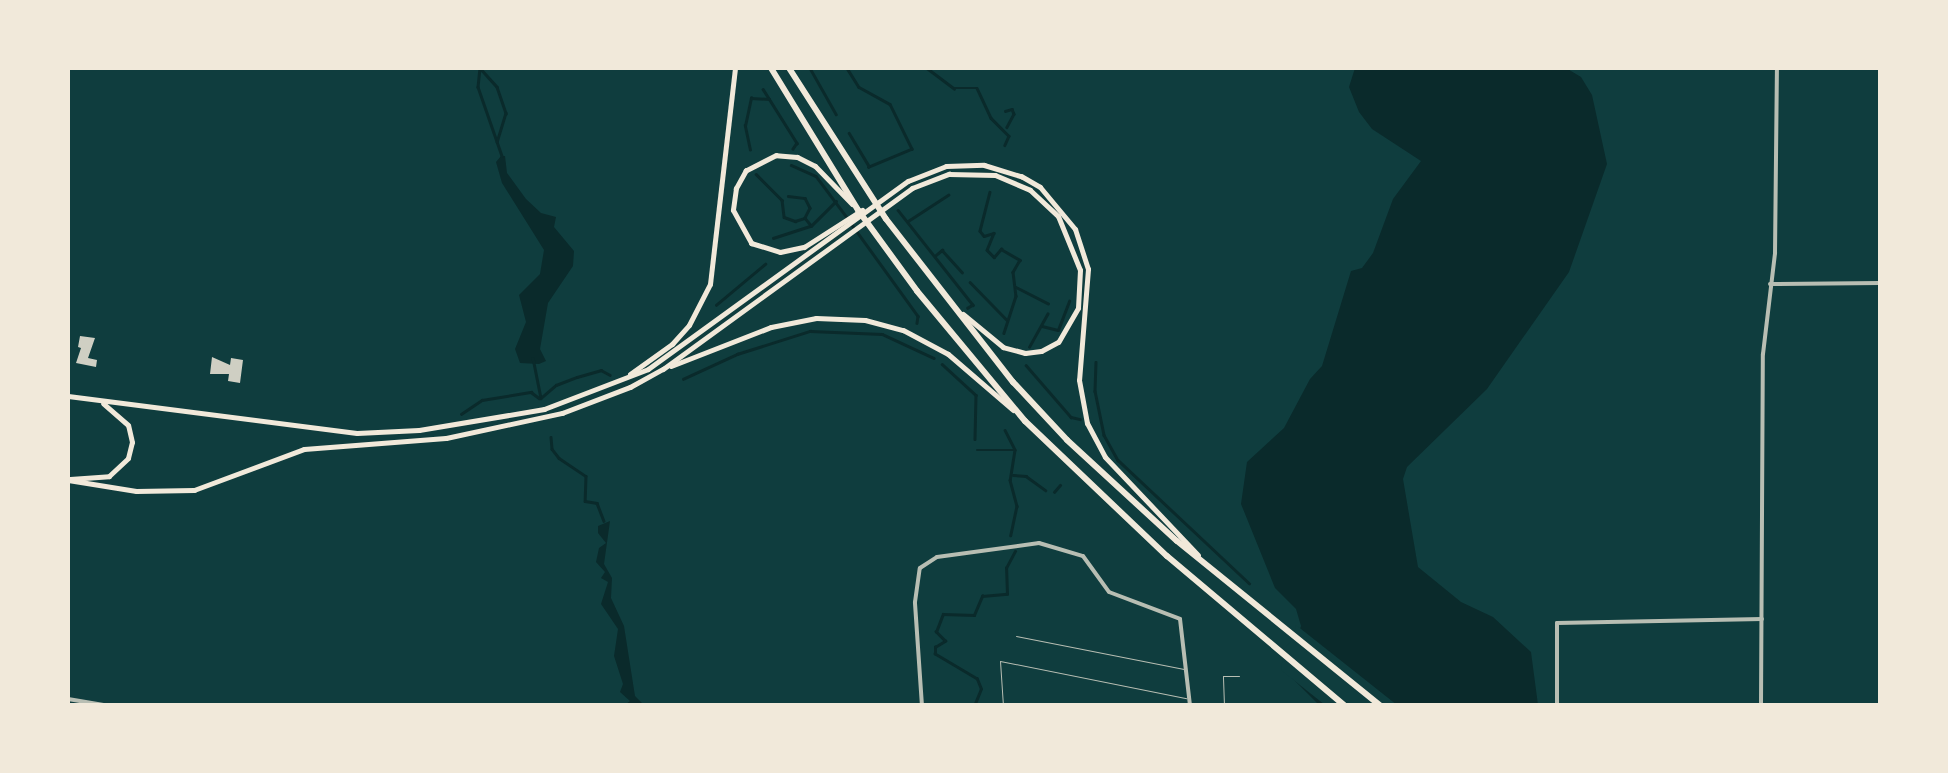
<!DOCTYPE html>
<html>
<head>
<meta charset="utf-8">
<style>
  body { margin:0 }
  #map { position:relative; width:1948px; height:773px; overflow:hidden; background:#0f3d3e; font-family:"Exo 2",sans-serif }
  div>[style] { position:absolute }
  .water>* { inset:0; background:#0a2a2b }
  .pier>* { inset:0; background:#0f3d3e }
  .stream>* { height:2.5px; margin:-1.25px; padding:0 1.25px; transform-origin:1.25px; border-radius:1.25px; background:#0a2a2b }
  .building>* { inset:0; background:#cfcfc3 }
  .service>* { height:1px; margin:-0.5px; padding:0 0.5px; transform-origin:0.5px; border-radius:0.5px; background:#b8beb3 }
  .minor>* { height:4px; margin:-2px; padding:0 2px; transform-origin:2px; border-radius:2px; background:#b8beb3 }
  .tertiary>* { height:4px; margin:-2px; padding:0 2px; transform-origin:2px; border-radius:2px; background:#b8beb3 }
  .primary>* { height:5px; margin:-2.5px; padding:0 2.5px; transform-origin:2.5px; border-radius:2.5px; background:#f1e9da }
  .motorway>* { height:6px; margin:-3px; padding:0 3px; transform-origin:3px; border-radius:3px; background:#f1e9da }
  span { translate:-50% -50%; white-space:nowrap; text-align:center; line-height:1.15; -webkit-text-stroke:10px #f1e9da; paint-order:stroke }
  .frame { position:absolute; inset:0; border:70px solid #f1e9da; pointer-events:none }
</style>
</head>
<body>
<div id="map">
  <div class="water">
    <div style="clip-path:polygon(1355px 68px,1566px 68px,1581px 77px,1592px 95px,1607px 164px,1569px 272px,1487px 389px,1407px 467px,1403px 479px,1418px 567px,1461px 602px,1493px 617px,1531px 652px,1538px 705px,1319px 705px,1286px 672px,1301px 626px,1296px 609px,1275px 588px,1241px 504px,1247px 462px,1284px 428px,1310px 379px,1322px 366px,1351px 271px,1362px 268px,1373px 253px,1393px 199px,1421px 161px,1372px 129px,1359px 112px,1349px 87px)"></div>
    <div style="clip-path:polygon(501px 156px,505px 156px,507px 173px,526px 199px,541px 213px,556px 217px,554px 227px,574px 251px,573px 266px,548px 303px,540px 349px,546px 361px,539px 364px,520px 363px,515px 349px,526px 322px,519px 295px,540px 274px,544px 250px,502px 183px,496px 162px)"></div>
    <div style="clip-path:polygon(610px 521px,604px 564px,612px 578px,611px 598px,624px 626px,635px 696px,644px 705px,625px 705px,630px 701px,620px 692px,623px 684px,614px 656px,618px 629px,601px 604px,608px 582px,601px 578px,605px 572px,596px 562px,599px 548px,606px 543px,598px 533px,598px 526px)"></div>
  </div>
  <div class="pier">
    <div style="clip-path:polygon(1296px 625px,1397px 705px,1325px 705px,1281px 670px,1284px 649px,1293px 639px)"></div>
  </div>
  <div class="stream">
    <div style="left:480px;top:68px;width:19px;rotate:96deg"></div>
    <div style="left:478px;top:87px;width:73px;rotate:70.8deg"></div>
    <div style="left:810px;top:68px;width:53px;rotate:60.5deg"></div>
    <div style="left:847px;top:68px;width:22px;rotate:58deg"></div>
    <div style="left:859px;top:87px;width:35px;rotate:29deg"></div>
    <div style="left:890px;top:104px;width:50px;rotate:63.9deg"></div>
    <div style="left:912px;top:149px;width:47px;rotate:157.3deg"></div>
    <div style="left:869px;top:167px;width:39px;rotate:-121deg"></div>
    <div style="left:927px;top:68px;width:34px;rotate:37deg"></div>
    <div style="left:954px;top:88px;width:23px"></div>
    <div style="left:977px;top:88px;width:33px;rotate:65deg"></div>
    <div style="left:991px;top:118px;width:25px;rotate:45deg"></div>
    <div style="left:1009px;top:136px;width:10px;rotate:114deg"></div>
    <div style="left:481px;top:69px;width:24px;rotate:48deg"></div>
    <div style="left:497px;top:87px;width:28px;rotate:71deg"></div>
    <div style="left:506px;top:113px;width:30px;rotate:107deg"></div>
    <div style="left:763px;top:89px;width:64px;rotate:57.8deg"></div>
    <div style="left:797px;top:143px;width:7px;rotate:124deg"></div>
    <div style="left:1005px;top:111px;width:7px;rotate:-16deg"></div>
    <div style="left:1012px;top:109px;width:5px;rotate:68deg"></div>
    <div style="left:1014px;top:114px;width:15px;rotate:118deg"></div>
    <div style="left:750px;top:150px;width:25px;rotate:-102deg"></div>
    <div style="left:745px;top:126px;width:29px;rotate:-78deg"></div>
    <div style="left:751px;top:98px;width:18px;rotate:3deg"></div>
    <div style="left:791px;top:165px;width:27px;rotate:24deg"></div>
    <div style="left:816px;top:176px;width:50px;rotate:53.1deg"></div>
    <div style="left:756px;top:174px;width:37px;rotate:45deg"></div>
    <div style="left:782px;top:200px;width:17px;rotate:83deg"></div>
    <div style="left:784px;top:217px;width:12px;rotate:20deg"></div>
    <div style="left:795px;top:221px;width:10px;rotate:-17deg"></div>
    <div style="left:990px;top:192px;width:40px;rotate:104.4deg"></div>
    <div style="left:980px;top:231px;width:6px;rotate:51deg"></div>
    <div style="left:984px;top:236px;width:10px;rotate:-17deg"></div>
    <div style="left:994px;top:233px;width:18px;rotate:112deg"></div>
    <div style="left:987px;top:250px;width:10px;rotate:45deg"></div>
    <div style="left:994px;top:257px;width:11px;rotate:-49deg"></div>
    <div style="left:1001px;top:249px;width:22px;rotate:30deg"></div>
    <div style="left:1020px;top:260px;width:14px;rotate:120deg"></div>
    <div style="left:1013px;top:272px;width:24px;rotate:83deg"></div>
    <div style="left:1016px;top:296px;width:39px;rotate:108deg"></div>
    <div style="left:788px;top:196px;width:17px;rotate:7deg"></div>
    <div style="left:805px;top:198px;width:11px;rotate:63deg"></div>
    <div style="left:810px;top:208px;width:11px;rotate:117deg"></div>
    <div style="left:805px;top:218px;width:8px;rotate:50deg"></div>
    <div style="left:898px;top:210px;width:121px;rotate:51.7deg"></div>
    <div style="left:973px;top:305px;width:6px;rotate:149deg"></div>
    <div style="left:908px;top:221px;width:48px;rotate:-33deg"></div>
    <div style="left:850px;top:222px;width:116px;rotate:54.1deg"></div>
    <div style="left:918px;top:316px;width:7px;rotate:98deg"></div>
    <div style="left:773px;top:238px;width:40px;rotate:-18deg"></div>
    <div style="left:811px;top:226px;width:35px;rotate:-45deg"></div>
    <div style="left:936px;top:255px;width:8px;rotate:-40deg"></div>
    <div style="left:942px;top:250px;width:30px;rotate:48deg"></div>
    <div style="left:970px;top:282px;width:52px;rotate:45.8deg"></div>
    <div style="left:1016px;top:287px;width:36px;rotate:27deg"></div>
    <div style="left:716px;top:305px;width:64px;rotate:-39.9deg"></div>
    <div style="left:1042px;top:326px;width:16px;rotate:14deg"></div>
    <div style="left:1058px;top:330px;width:31px;rotate:-69deg"></div>
    <div style="left:1029px;top:347px;width:38px;rotate:-61deg"></div>
    <div style="left:533px;top:358px;width:41px;rotate:78.7deg"></div>
    <div style="left:1096px;top:362px;width:29px;rotate:92deg"></div>
    <div style="left:1095px;top:391px;width:45px;rotate:78.4deg"></div>
    <div style="left:1104px;top:435px;width:29px;rotate:61deg"></div>
    <div style="left:1118px;top:460px;width:180px;rotate:43.2deg"></div>
    <div style="left:942px;top:364px;width:46px;rotate:42.4deg"></div>
    <div style="left:976px;top:395px;width:44px;rotate:91.3deg"></div>
    <div style="left:1026px;top:365px;width:69px;rotate:49.1deg"></div>
    <div style="left:1071px;top:417px;width:9px;rotate:13deg"></div>
    <div style="left:683px;top:379px;width:60px;rotate:-24.8deg"></div>
    <div style="left:737px;top:354px;width:77px;rotate:-17.5deg"></div>
    <div style="left:810px;top:331px;width:72px;rotate:2.4deg"></div>
    <div style="left:882px;top:334px;width:57px;rotate:24.8deg"></div>
    <div style="left:542px;top:397px;width:18px;rotate:-41deg"></div>
    <div style="left:556px;top:385px;width:22px;rotate:-21deg"></div>
    <div style="left:577px;top:377px;width:25px;rotate:-16deg"></div>
    <div style="left:601px;top:370px;width:10px;rotate:29deg"></div>
    <div style="left:461px;top:414px;width:25px;rotate:-34deg"></div>
    <div style="left:482px;top:400px;width:50px;rotate:-9.3deg"></div>
    <div style="left:531px;top:392px;width:10px;rotate:37deg"></div>
    <div style="left:1005px;top:430px;width:22px;rotate:63deg"></div>
    <div style="left:1015px;top:450px;width:30px;rotate:99deg"></div>
    <div style="left:1010px;top:480px;width:27px;rotate:75deg"></div>
    <div style="left:1017px;top:506px;width:30px;rotate:102deg"></div>
    <div style="left:551px;top:437px;width:12px;rotate:85deg"></div>
    <div style="left:552px;top:449px;width:11px;rotate:52deg"></div>
    <div style="left:559px;top:458px;width:32px;rotate:34deg"></div>
    <div style="left:586px;top:476px;width:25px;rotate:92deg"></div>
    <div style="left:585px;top:501px;width:12px;rotate:9deg"></div>
    <div style="left:597px;top:503px;width:19px;rotate:69deg"></div>
    <div style="left:977px;top:450px;width:38px"></div>
    <div style="left:1013px;top:475px;width:13px;rotate:4deg"></div>
    <div style="left:1026px;top:476px;width:24px;rotate:36deg"></div>
    <div style="left:1054px;top:492px;width:9px;rotate:-49deg"></div>
    <div style="left:974px;top:706px;width:18px;rotate:-68deg"></div>
    <div style="left:981px;top:689px;width:11px;rotate:-112deg"></div>
    <div style="left:977px;top:679px;width:49px;rotate:-149.2deg"></div>
    <div style="left:935px;top:654px;width:7px;rotate:-90deg"></div>
    <div style="left:935px;top:647px;width:12px;rotate:-31deg"></div>
    <div style="left:945px;top:641px;width:13px;rotate:-135deg"></div>
    <div style="left:936px;top:632px;width:19px;rotate:-69deg"></div>
    <div style="left:943px;top:614px;width:31px;rotate:2deg"></div>
    <div style="left:974px;top:615px;width:21px;rotate:-67deg"></div>
    <div style="left:982px;top:596px;width:25px;rotate:-5deg"></div>
    <div style="left:1007px;top:594px;width:26px;rotate:-92deg"></div>
    <div style="left:1006px;top:568px;width:19px;rotate:-62deg"></div>
  </div>
  <div class="building">
    <div style="clip-path:polygon(80px 336px,95px 338px,88px 358px,97px 360px,96px 367px,76px 363px,81px 348px,78px 347px)"></div>
    <div style="clip-path:polygon(212px 357px,230px 365px,231px 358px,243px 360px,240px 383px,228px 381px,229px 374px,210px 374px)"></div>
  </div>
  <div class="service">
    <div style="left:1016px;top:636px;width:171px;rotate:11.1deg"></div>
    <div style="left:1003px;top:706px;width:45px;rotate:-93.8deg"></div>
    <div style="left:1000px;top:661px;width:190px;rotate:11.3deg"></div>
    <div style="left:1224px;top:706px;width:30px;rotate:-92deg"></div>
    <div style="left:1223px;top:676px;width:16px"></div>
  </div>
  <div class="minor">
    <div style="left:1770px;top:284px;width:110px;rotate:-0.5deg"></div>
    <div style="left:68px;top:699px;width:42px;rotate:9.7deg"></div>
    <div style="left:922px;top:706px;width:104px;rotate:-93.9deg"></div>
    <div style="left:915px;top:602px;width:34px;rotate:-82deg"></div>
    <div style="left:920px;top:568px;width:20px;rotate:-33deg"></div>
    <div style="left:937px;top:557px;width:103px;rotate:-7.8deg"></div>
    <div style="left:1039px;top:543px;width:46px;rotate:16.5deg"></div>
    <div style="left:1083px;top:556px;width:44px;rotate:54.2deg"></div>
    <div style="left:1109px;top:592px;width:76px;rotate:20.8deg"></div>
    <div style="left:1180px;top:619px;width:88px;rotate:83.4deg"></div>
    <div style="left:1557px;top:706px;width:83px;rotate:-90deg"></div>
    <div style="left:1557px;top:623px;width:205px;rotate:-1.1deg"></div>
  </div>
  <div class="tertiary">
    <div style="left:1761px;top:706px;width:352px;rotate:-89.7deg"></div>
    <div style="left:1763px;top:354px;width:102px;rotate:-83.2deg"></div>
    <div style="left:1775px;top:253px;width:185px;rotate:-89.4deg"></div>
  </div>
  <div class="primary">
    <div style="left:852px;top:204px;width:53px;rotate:-134.2deg"></div>
    <div style="left:815px;top:166px;width:20px;rotate:-153deg"></div>
    <div style="left:797px;top:157px;width:21px;rotate:-175deg"></div>
    <div style="left:776px;top:155px;width:34px;rotate:153deg"></div>
    <div style="left:746px;top:170px;width:21px;rotate:119deg"></div>
    <div style="left:736px;top:188px;width:22px;rotate:98deg"></div>
    <div style="left:733px;top:210px;width:38px;rotate:61deg"></div>
    <div style="left:751px;top:243px;width:30px;rotate:17deg"></div>
    <div style="left:780px;top:252px;width:25px;rotate:-12deg"></div>
    <div style="left:804px;top:247px;width:69px;rotate:-32.5deg"></div>
    <div style="left:671px;top:366px;width:107px;rotate:-21.3deg"></div>
    <div style="left:771px;top:327px;width:46px;rotate:-11.3deg"></div>
    <div style="left:816px;top:318px;width:49px;rotate:2.3deg"></div>
    <div style="left:865px;top:320px;width:39px;rotate:15deg"></div>
    <div style="left:903px;top:330px;width:51px;rotate:28.1deg"></div>
    <div style="left:948px;top:354px;width:86px;rotate:40.7deg"></div>
    <div style="left:630px;top:374px;width:52px;rotate:-35.5deg"></div>
    <div style="left:672px;top:344px;width:25px;rotate:-48deg"></div>
    <div style="left:689px;top:325px;width:46px;rotate:-62.9deg"></div>
    <div style="left:710px;top:284px;width:217px;rotate:-83.4deg"></div>
    <div style="left:68px;top:396px;width:291px;rotate:7.3deg"></div>
    <div style="left:357px;top:433px;width:62px;rotate:-2.8deg"></div>
    <div style="left:419px;top:430px;width:127px;rotate:-9.5deg"></div>
    <div style="left:544px;top:409px;width:111px;rotate:-21deg"></div>
    <div style="left:648px;top:369px;width:321px;rotate:-35.9deg"></div>
    <div style="left:908px;top:181px;width:41px;rotate:-21.5deg"></div>
    <div style="left:946px;top:166px;width:38px;rotate:-2deg"></div>
    <div style="left:984px;top:165px;width:39px;rotate:17deg"></div>
    <div style="left:1021px;top:176px;width:22px;rotate:30deg"></div>
    <div style="left:1040px;top:187px;width:55px;rotate:50.2deg"></div>
    <div style="left:1075px;top:229px;width:42px;rotate:72deg"></div>
    <div style="left:1088px;top:269px;width:111px;rotate:94.6deg"></div>
    <div style="left:1079px;top:380px;width:44px;rotate:79.5deg"></div>
    <div style="left:1087px;top:423px;width:38px;rotate:62deg"></div>
    <div style="left:1105px;top:457px;width:135px;rotate:46.5deg"></div>
    <div style="left:70px;top:479px;width:39px;rotate:-4deg"></div>
    <div style="left:109px;top:476px;width:26px;rotate:-43deg"></div>
    <div style="left:128px;top:458px;width:16px;rotate:-76deg"></div>
    <div style="left:132px;top:442px;width:17px;rotate:-103deg"></div>
    <div style="left:128px;top:425px;width:33px;rotate:-139deg"></div>
    <div style="left:68px;top:480px;width:69px;rotate:9.2deg"></div>
    <div style="left:136px;top:491px;width:58px;rotate:-1deg"></div>
    <div style="left:194px;top:490px;width:117px;rotate:-20.4deg"></div>
    <div style="left:304px;top:449px;width:142px;rotate:-4.4deg"></div>
    <div style="left:446px;top:438px;width:119px;rotate:-12.2deg"></div>
    <div style="left:562px;top:413px;width:73px;rotate:-20.9deg"></div>
    <div style="left:630px;top:387px;width:38px;rotate:-29deg"></div>
    <div style="left:663px;top:369px;width:308px;rotate:-36deg"></div>
    <div style="left:912px;top:188px;width:40px;rotate:-21deg"></div>
    <div style="left:949px;top:174px;width:46px;rotate:1.2deg"></div>
    <div style="left:995px;top:175px;width:38px;rotate:23deg"></div>
    <div style="left:1030px;top:190px;width:38px;rotate:43deg"></div>
    <div style="left:1058px;top:216px;width:58px;rotate:67.8deg"></div>
    <div style="left:1080px;top:270px;width:38px;rotate:93deg"></div>
    <div style="left:1078px;top:308px;width:39px;rotate:120deg"></div>
    <div style="left:1058px;top:342px;width:19px;rotate:152deg"></div>
    <div style="left:1041px;top:351px;width:16px;rotate:173deg"></div>
    <div style="left:1025px;top:353px;width:23px;rotate:-165deg"></div>
    <div style="left:1003px;top:347px;width:52px;rotate:-140.5deg"></div>
  </div>
  <div class="motorway">
    <div style="left:771px;top:68px;width:167px;rotate:58.5deg"></div>
    <div style="left:858px;top:210px;width:100px;rotate:53.9deg"></div>
    <div style="left:917px;top:291px;width:169px;rotate:50.3deg"></div>
    <div style="left:1025px;top:421px;width:196px;rotate:43.6deg"></div>
    <div style="left:1167px;top:556px;width:233px;rotate:40.1deg"></div>
    <div style="left:789px;top:68px;width:179px;rotate:57.3deg"></div>
    <div style="left:886px;top:219px;width:207px;rotate:52.1deg"></div>
    <div style="left:1013px;top:382px;width:79px;rotate:47deg"></div>
    <div style="left:1067px;top:440px;width:149px;rotate:42.6deg"></div>
    <div style="left:1177px;top:541px;width:262px;rotate:39deg"></div>
  </div>
  <div class="frame"></div>
</div>
</body>
</html>
